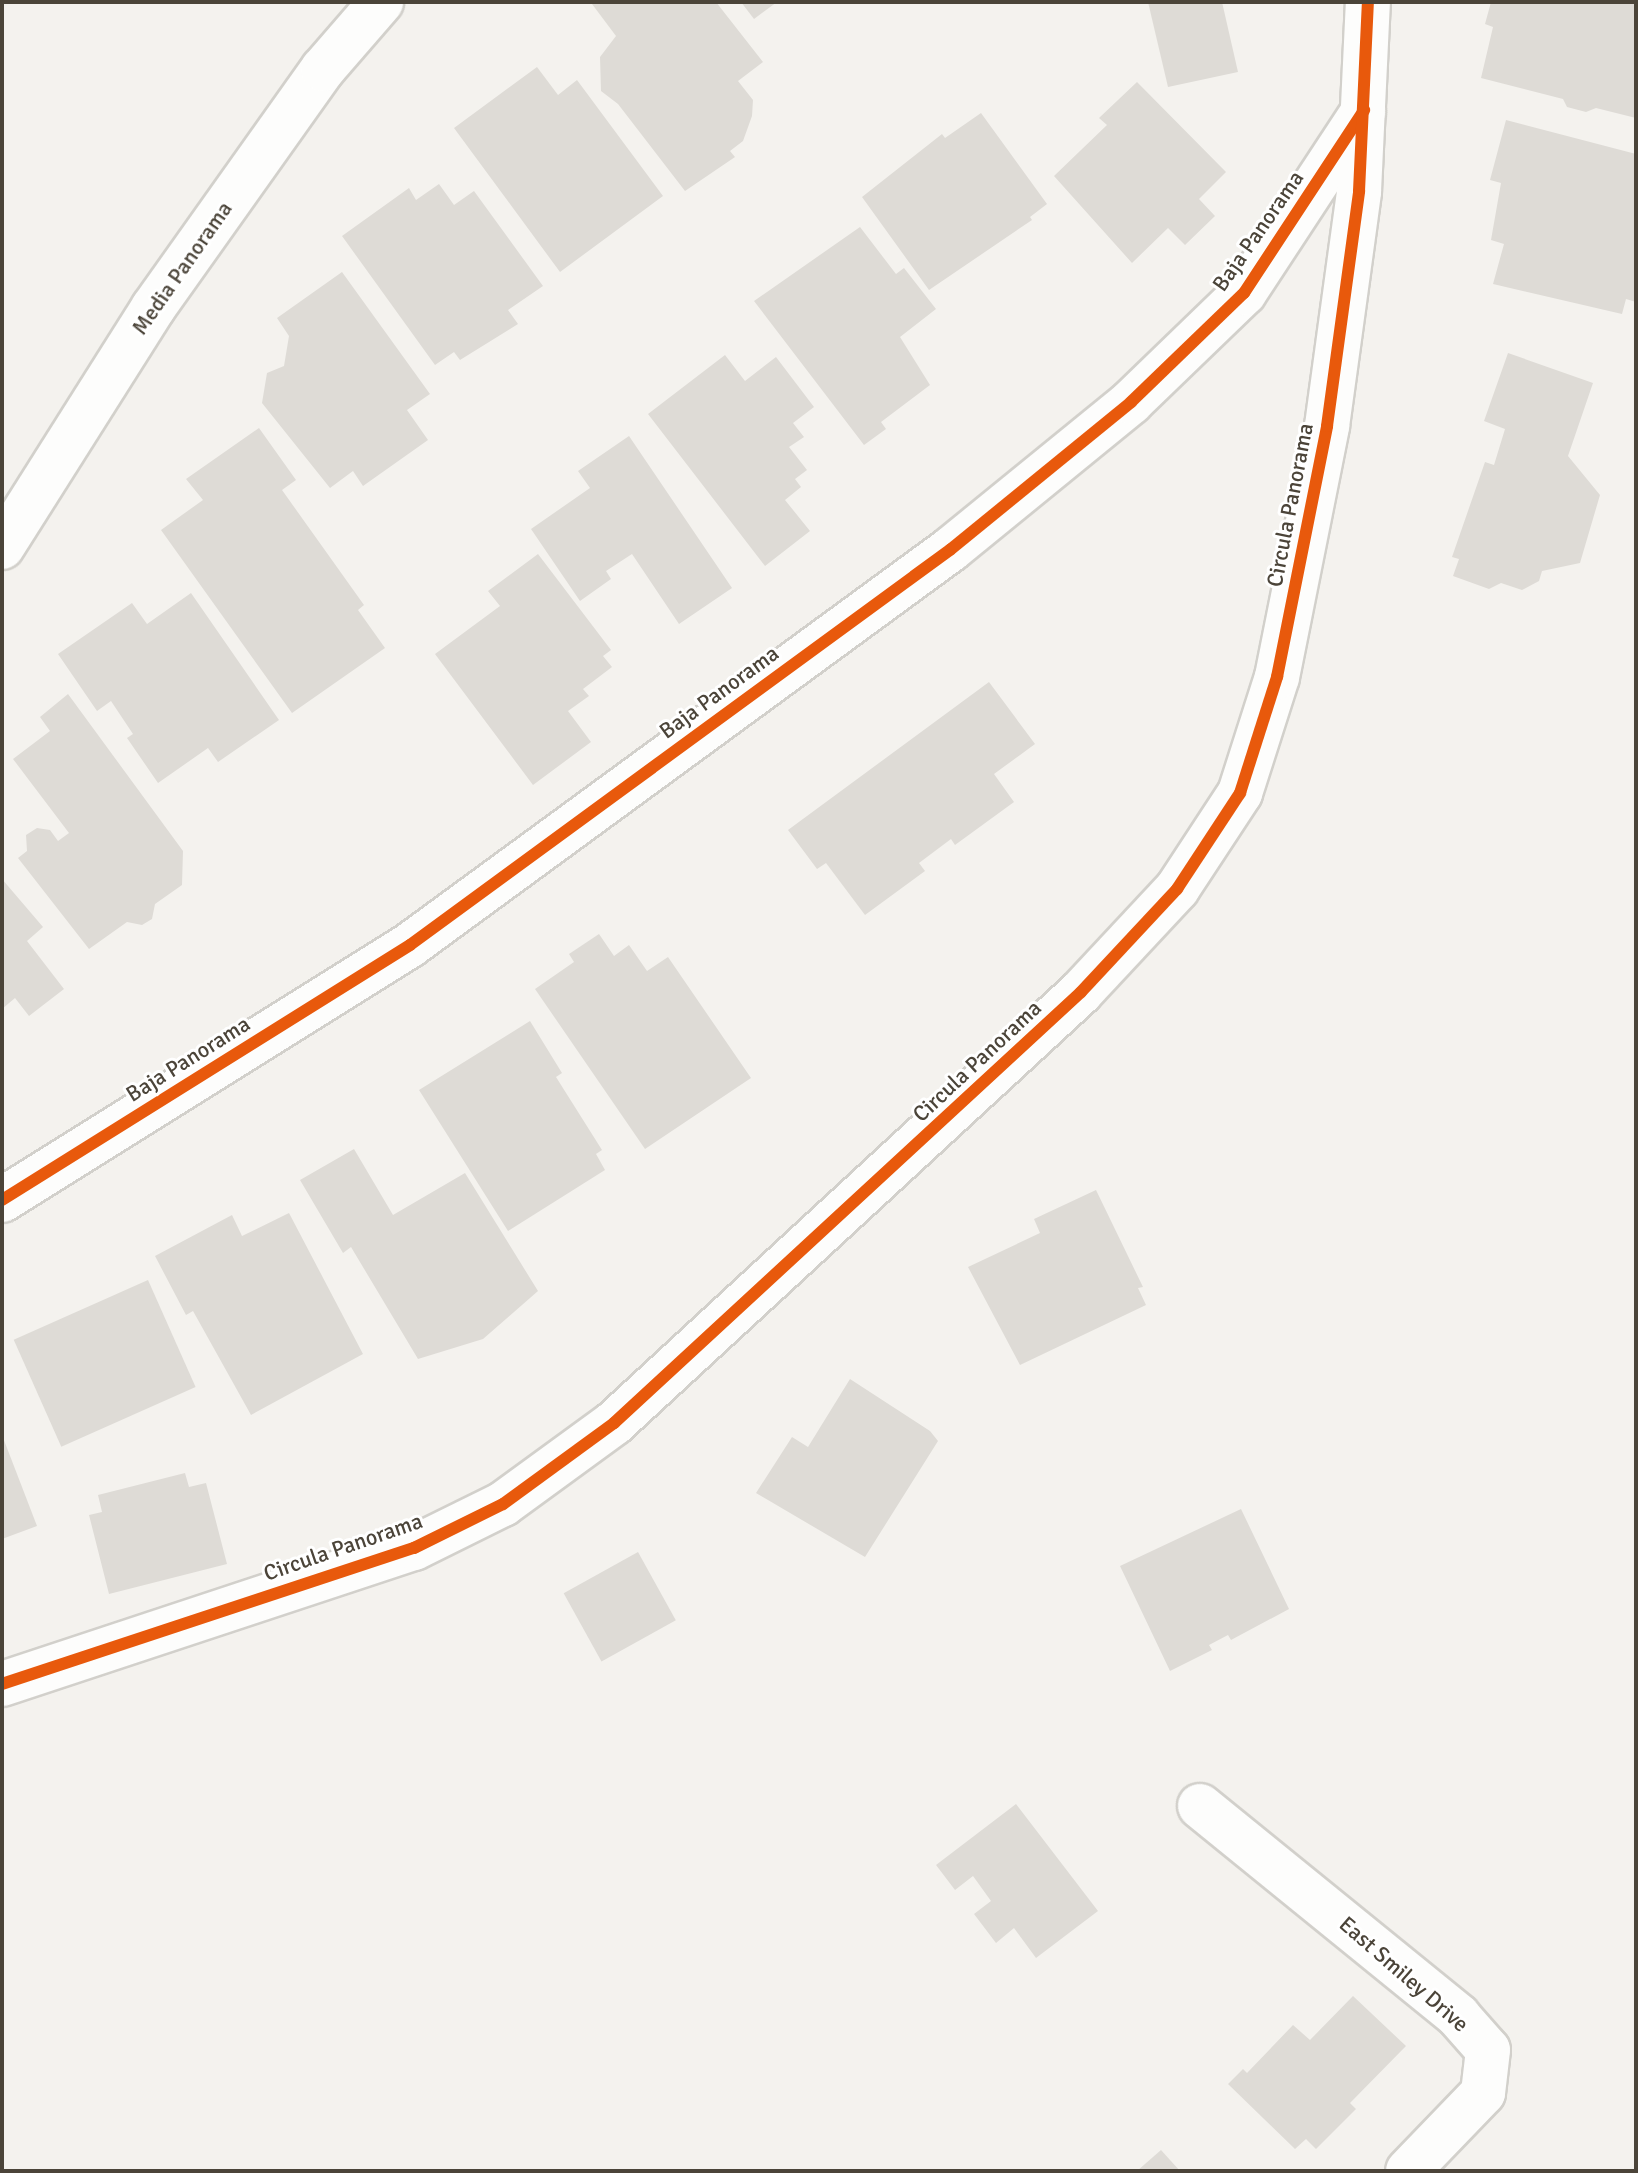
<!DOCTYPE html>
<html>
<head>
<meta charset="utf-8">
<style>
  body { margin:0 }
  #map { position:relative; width:1638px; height:2173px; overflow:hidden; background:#f4f2ee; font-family:Signika,sans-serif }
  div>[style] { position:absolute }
  .building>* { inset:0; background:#dedbd6; transform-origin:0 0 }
  .roads { filter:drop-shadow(2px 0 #d2d0cb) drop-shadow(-2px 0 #d2d0cb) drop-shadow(0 2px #d2d0cb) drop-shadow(0 -2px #d2d0cb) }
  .street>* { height:44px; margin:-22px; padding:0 22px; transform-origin:22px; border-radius:22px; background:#fdfdfc }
  .cycleway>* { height:12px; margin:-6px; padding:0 6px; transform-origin:6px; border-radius:6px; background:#e8590c }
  span { translate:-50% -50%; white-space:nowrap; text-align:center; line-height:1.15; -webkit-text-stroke:6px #fff; paint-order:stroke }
  .street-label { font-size:22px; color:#4b4439 }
  .frame { position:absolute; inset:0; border:4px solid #4b4439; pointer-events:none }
</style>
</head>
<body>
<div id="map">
  <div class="building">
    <div style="clip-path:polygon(716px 2px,763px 62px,738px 81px,753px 100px,752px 116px,743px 141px,730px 151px,735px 157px,685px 191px,618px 104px,601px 91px,600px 57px,616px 36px,592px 4px)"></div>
    <div style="clip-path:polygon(741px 2px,777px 2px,754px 19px)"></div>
    <div style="clip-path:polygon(1148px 2px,1222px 2px,1238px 72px,1168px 87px)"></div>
    <div style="clip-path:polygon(1491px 2px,1636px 2px,1636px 118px,1596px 108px,1586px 112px,1567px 107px,1563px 99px,1481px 78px,1493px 27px,1485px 24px)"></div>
    <div style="clip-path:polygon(537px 67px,558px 95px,577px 80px,663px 196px,560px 272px,454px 128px)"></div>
    <div style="clip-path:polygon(1137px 82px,1226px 172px,1199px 199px,1215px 216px,1185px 245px,1168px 228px,1132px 263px,1054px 176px,1107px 125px,1099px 118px)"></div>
    <div style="clip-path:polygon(981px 113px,1047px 204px,1030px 217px,1032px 220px,929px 290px,862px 197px,942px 134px,945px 138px)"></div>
    <div style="clip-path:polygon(1506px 120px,1636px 154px,1636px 302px,1626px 299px,1622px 314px,1493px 284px,1504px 244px,1491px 240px,1501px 183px,1490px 180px)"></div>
    <div style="clip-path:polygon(439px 184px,454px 205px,474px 191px,543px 286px,508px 310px,518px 324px,460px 360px,454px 352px,435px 365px,342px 236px,409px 188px,416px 200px)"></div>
    <div style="clip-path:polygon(860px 227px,896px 274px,904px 268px,936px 309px,900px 337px,930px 385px,881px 422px,886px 429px,864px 445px,754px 301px)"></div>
    <div style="clip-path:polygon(342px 272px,430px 394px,407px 410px,428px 440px,363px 486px,353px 471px,330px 488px,262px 403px,267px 373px,284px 366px,289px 336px,277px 318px)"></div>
    <div style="clip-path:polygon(1508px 353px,1593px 383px,1568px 456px,1600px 495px,1580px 563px,1542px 571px,1539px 581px,1522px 590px,1501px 583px,1489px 589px,1453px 576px,1459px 559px,1452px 557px,1485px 462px,1494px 465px,1505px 429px,1484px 421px)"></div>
    <div style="clip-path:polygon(725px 355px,745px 381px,776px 357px,814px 407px,793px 423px,804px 437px,789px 447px,807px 470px,795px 479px,801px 487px,785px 500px,810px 531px,765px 566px,648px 414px)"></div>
    <div style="clip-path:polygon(259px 428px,296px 480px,282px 490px,364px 605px,358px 610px,385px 648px,292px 713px,161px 530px,203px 500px,186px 479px)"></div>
    <div style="clip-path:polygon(629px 436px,732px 588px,679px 624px,632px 554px,606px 571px,611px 579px,580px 601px,531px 529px,590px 488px,578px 471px)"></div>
    <div style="clip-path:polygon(538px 554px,611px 650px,603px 656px,612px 667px,583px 689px,589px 696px,568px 711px,591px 742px,533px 785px,435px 654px,500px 606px,488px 591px)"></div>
    <div style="clip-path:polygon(191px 593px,279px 720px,218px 762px,208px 748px,158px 783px,127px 738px,133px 734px,111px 701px,97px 711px,58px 654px,132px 603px,147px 624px)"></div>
    <div style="clip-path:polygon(989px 682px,1035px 744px,994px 774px,1014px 802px,955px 845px,951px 839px,919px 863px,925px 871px,865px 915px,826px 863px,817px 869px,788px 830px)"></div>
    <div style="clip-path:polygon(68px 694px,183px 851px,182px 885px,155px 904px,152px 919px,142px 925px,127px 922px,89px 949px,18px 858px,27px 851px,26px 835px,37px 828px,50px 830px,58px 841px,69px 833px,13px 759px,50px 731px,40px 717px)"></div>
    <div style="clip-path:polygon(2px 879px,43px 927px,27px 941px,64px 989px,29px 1016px,15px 998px,2px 1009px)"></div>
    <div style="clip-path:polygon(599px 934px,614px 956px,629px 945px,647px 971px,668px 957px,751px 1078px,645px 1149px,535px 989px,574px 962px,569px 954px)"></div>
    <div style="clip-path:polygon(530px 1021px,562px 1073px,556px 1077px,602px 1150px,596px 1154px,605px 1170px,508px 1231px,419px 1090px)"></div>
    <div style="clip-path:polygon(354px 1149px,393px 1215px,465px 1173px,538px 1291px,483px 1339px,418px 1359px,351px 1247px,343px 1253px,300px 1180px)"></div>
    <div style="clip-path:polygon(1096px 1190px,1143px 1287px,1138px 1288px,1146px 1305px,1020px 1365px,968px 1267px,1040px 1233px,1034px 1219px)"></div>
    <div style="clip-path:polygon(289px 1213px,363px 1354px,251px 1415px,193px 1311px,186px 1315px,155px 1256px,232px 1215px,242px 1236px)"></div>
    <div style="left:148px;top:1280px;width:117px;height:147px;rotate:66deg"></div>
    <div style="clip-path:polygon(850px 1379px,930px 1431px,938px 1441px,865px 1557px,756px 1493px,792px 1437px,808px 1447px)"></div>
    <div style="clip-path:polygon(2px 1435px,37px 1526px,2px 1539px)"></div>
    <div style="clip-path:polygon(185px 1473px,189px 1487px,206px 1483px,227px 1564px,109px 1594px,89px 1515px,102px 1512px,98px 1495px)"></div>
    <div style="clip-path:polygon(1241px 1509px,1289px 1609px,1231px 1640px,1228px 1635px,1209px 1645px,1212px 1650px,1170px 1671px,1120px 1566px)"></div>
    <div style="left:638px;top:1552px;width:78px;height:85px;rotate:61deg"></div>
    <div style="clip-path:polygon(1016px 1804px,1098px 1911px,1036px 1958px,1014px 1928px,996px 1943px,974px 1914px,991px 1901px,973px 1876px,955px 1890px,936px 1865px)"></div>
    <div style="clip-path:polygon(1353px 1996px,1406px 2046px,1350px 2103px,1356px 2109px,1316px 2149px,1306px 2139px,1295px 2149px,1228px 2084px,1243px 2069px,1247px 2073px,1293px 2025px,1310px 2040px)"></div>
    <div style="clip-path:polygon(1161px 2150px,1180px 2171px,1137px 2171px)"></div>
  </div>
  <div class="roads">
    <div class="street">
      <div style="left:2px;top:547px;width:283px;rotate:-57.7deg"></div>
      <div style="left:153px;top:308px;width:293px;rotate:-54.6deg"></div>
      <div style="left:323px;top:69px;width:89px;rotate:-49.1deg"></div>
      <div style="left:2px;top:1200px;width:481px;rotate:-32deg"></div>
      <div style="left:410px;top:945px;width:670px;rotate:-36.2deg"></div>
      <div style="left:951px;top:549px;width:232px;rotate:-39.2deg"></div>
      <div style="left:1131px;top:402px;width:157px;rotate:-44deg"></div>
      <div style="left:1244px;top:293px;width:217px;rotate:-56.7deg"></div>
      <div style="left:2px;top:1684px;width:434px;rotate:-18.3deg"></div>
      <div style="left:414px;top:1548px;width:99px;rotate:-26.3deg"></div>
      <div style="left:503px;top:1504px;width:137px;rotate:-36.1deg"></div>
      <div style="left:614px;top:1423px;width:635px;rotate:-42.7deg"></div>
      <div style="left:1081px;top:992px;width:141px;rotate:-47deg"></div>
      <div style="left:1177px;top:889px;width:115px;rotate:-56.7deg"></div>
      <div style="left:1240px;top:793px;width:122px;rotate:-72.3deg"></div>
      <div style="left:1277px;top:677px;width:256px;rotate:-78.7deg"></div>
      <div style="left:1327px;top:426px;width:237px;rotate:-82.2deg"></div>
      <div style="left:1359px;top:191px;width:189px;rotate:-87.3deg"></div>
      <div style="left:1200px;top:1806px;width:333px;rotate:39.1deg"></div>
      <div style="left:1458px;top:2016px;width:45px;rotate:48.6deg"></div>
      <div style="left:1488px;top:2050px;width:43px;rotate:96.6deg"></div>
      <div style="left:1483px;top:2093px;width:108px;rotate:133.9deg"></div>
    </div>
  </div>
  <div class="cycleway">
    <div style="left:2px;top:1200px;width:481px;rotate:-32deg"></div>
    <div style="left:410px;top:945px;width:670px;rotate:-36.2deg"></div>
    <div style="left:951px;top:549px;width:232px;rotate:-39.2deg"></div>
    <div style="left:1131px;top:402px;width:157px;rotate:-44deg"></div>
    <div style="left:1244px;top:293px;width:219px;rotate:-56.7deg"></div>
    <div style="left:2px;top:1684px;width:434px;rotate:-18.3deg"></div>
    <div style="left:414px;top:1548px;width:99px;rotate:-26.3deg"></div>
    <div style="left:503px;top:1504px;width:137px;rotate:-36.1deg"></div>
    <div style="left:614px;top:1423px;width:635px;rotate:-42.7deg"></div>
    <div style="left:1081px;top:992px;width:141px;rotate:-47deg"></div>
    <div style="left:1177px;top:889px;width:115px;rotate:-56.7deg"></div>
    <div style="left:1240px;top:793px;width:122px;rotate:-72.3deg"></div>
    <div style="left:1277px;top:677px;width:256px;rotate:-78.7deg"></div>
    <div style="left:1327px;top:426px;width:237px;rotate:-82.2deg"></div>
    <div style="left:1359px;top:191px;width:189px;rotate:-87.3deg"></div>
  </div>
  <div class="street-label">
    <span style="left:1258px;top:231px;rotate:-55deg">Baja Panorama</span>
    <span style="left:182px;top:268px;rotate:-55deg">Media Panorama</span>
    <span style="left:1290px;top:505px;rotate:-79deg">Circula Panorama</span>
    <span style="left:719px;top:692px;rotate:-36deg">Baja Panorama</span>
    <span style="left:188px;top:1059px;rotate:-32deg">Baja Panorama</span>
    <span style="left:977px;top:1061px;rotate:-43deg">Circula Panorama</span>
    <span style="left:343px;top:1547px;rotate:-19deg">Circula Panorama</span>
    <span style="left:1404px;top:1974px;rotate:41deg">East Smiley Drive</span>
  </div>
  <div class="frame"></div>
</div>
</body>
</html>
